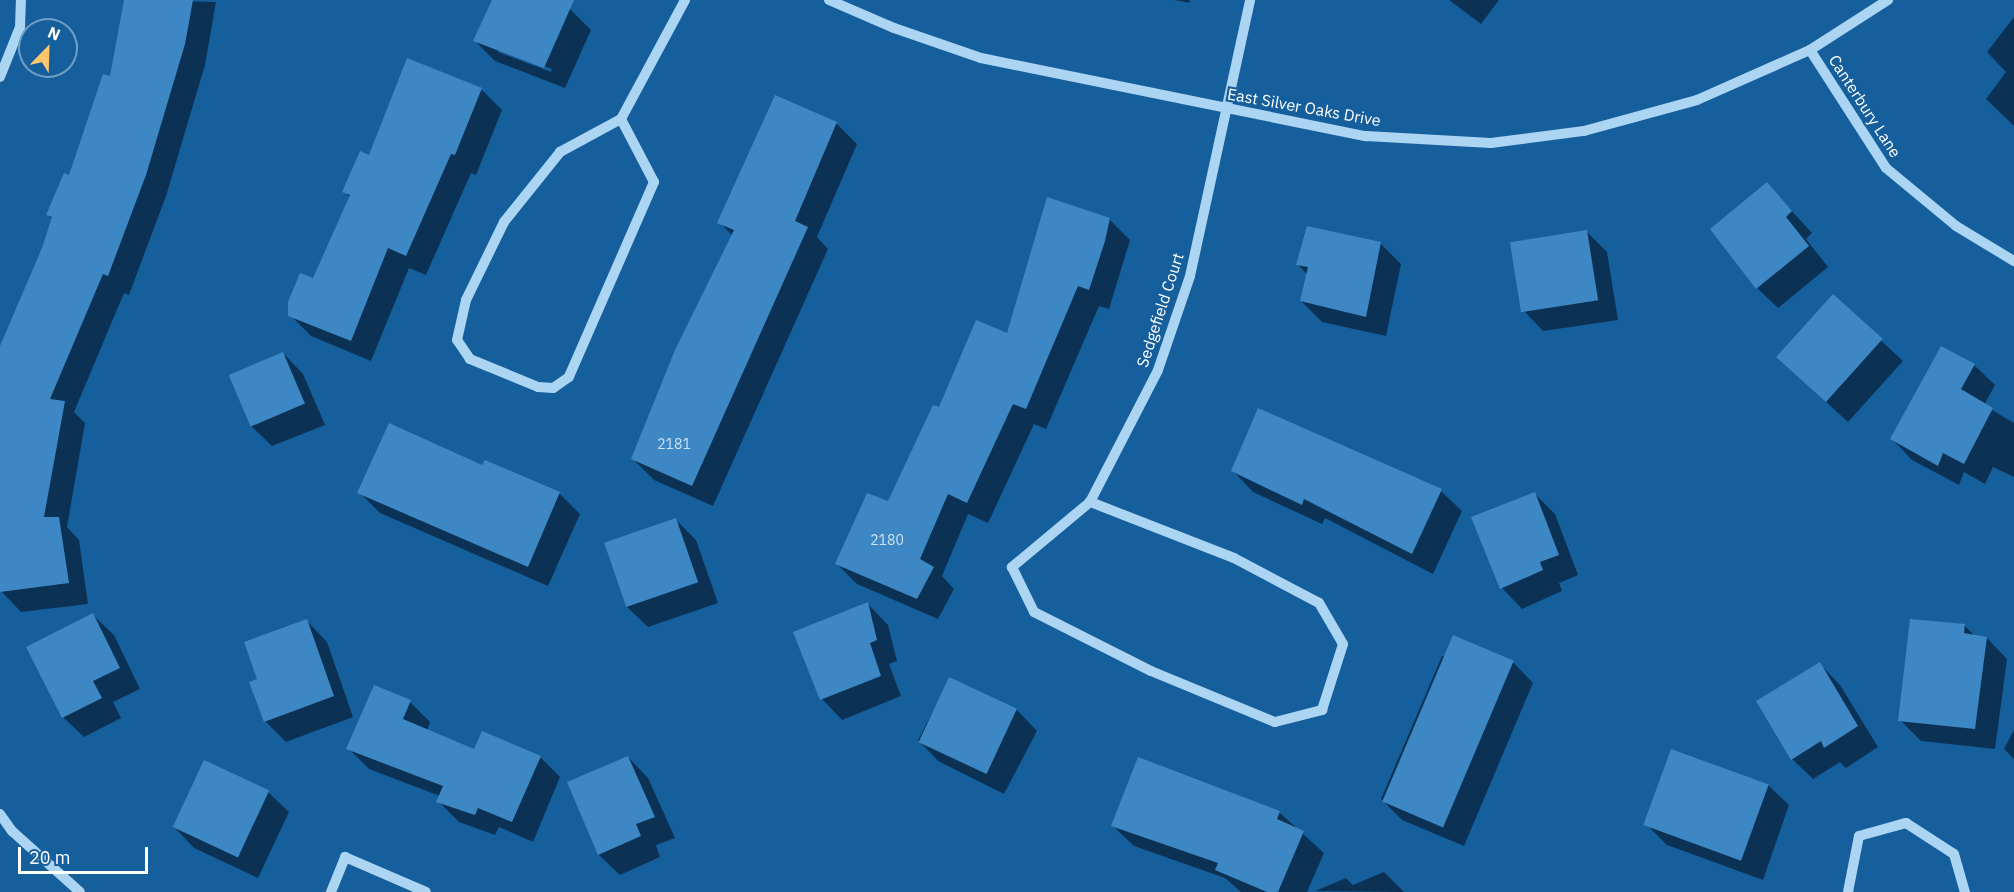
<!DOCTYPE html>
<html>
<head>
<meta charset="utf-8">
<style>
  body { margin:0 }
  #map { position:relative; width:2014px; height:892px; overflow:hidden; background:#155f9d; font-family:"IBM Plex Sans",sans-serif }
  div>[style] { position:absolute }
  .shadow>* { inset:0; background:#0007 }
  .building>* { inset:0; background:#3d88c4; transform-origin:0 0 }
  .minor>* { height:10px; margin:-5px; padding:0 5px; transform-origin:5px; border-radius:5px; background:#acd4f3 }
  span { translate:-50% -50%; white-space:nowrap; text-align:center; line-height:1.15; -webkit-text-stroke:4.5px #155f9d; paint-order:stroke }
  .number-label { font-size:14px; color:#cee1f0 }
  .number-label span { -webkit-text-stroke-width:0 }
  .street-label { font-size:16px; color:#fff }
  .north { position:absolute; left:18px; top:18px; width:60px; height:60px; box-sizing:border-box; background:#155f9d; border:2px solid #739fc4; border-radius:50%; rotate:23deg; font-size:16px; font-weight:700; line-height:24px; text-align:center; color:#fff }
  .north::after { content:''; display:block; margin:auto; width:21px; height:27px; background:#ffc66e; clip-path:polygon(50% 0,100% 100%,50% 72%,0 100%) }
  .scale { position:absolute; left:18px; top:847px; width:130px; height:27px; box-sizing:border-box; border:3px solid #fff; border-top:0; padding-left:8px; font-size:18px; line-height:21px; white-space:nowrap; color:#fff; -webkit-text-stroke:4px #155f9d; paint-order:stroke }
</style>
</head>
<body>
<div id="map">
  <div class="shadow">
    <div style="clip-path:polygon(125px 0,216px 2px,205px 65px,166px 196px,129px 295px,124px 293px,74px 412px,85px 423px,67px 527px,79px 540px,88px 604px,21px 612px,1px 591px,0 586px,0 381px,53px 219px,48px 215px,70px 177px,111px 78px)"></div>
    <div style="clip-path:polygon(evenodd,494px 0,553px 0,570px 9px,591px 30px,565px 88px,495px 61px,475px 41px,494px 0,498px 49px,552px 69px,551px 72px,498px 52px,498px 49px)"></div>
    <div style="clip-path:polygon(1175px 0,1190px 0,1189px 3px)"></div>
    <div style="clip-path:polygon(1449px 0,1499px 0,1481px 24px)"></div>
    <div style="clip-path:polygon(2014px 17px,2014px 126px,1986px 99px,2006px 72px,1987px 52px)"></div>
    <div style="clip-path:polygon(481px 89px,502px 110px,476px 175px,471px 173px,426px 275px,409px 268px,371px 361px,311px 336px,290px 315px,314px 280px,351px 198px,344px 191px,370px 157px)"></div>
    <div style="clip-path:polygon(776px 97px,837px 124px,857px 144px,817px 237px,828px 249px,713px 506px,654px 480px,633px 459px,733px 236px,719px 222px)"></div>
    <div style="clip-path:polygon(1767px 184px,1812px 233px,1806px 239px,1828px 267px,1778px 308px,1757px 288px)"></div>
    <div style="clip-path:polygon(1109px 219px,1130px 240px,1109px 309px,1099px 306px,1046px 429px,1034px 424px,988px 523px,968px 514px,942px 576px,954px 589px,938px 619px,857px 584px,836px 563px,888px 503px,940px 409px)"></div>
    <div style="clip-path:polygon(1586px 231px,1607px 252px,1618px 320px,1543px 331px,1523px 310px)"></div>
    <div style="clip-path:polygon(1381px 244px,1401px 264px,1386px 336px,1322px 322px,1301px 301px,1308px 275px,1298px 265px)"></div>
    <div style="clip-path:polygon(1833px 296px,1903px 361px,1848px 422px,1800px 378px)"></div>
    <div style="clip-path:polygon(283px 353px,303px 374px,325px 425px,272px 446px,251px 426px)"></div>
    <div style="clip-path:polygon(1974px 365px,1995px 385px,1984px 405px,2014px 423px,2014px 477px,1993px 467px,1985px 484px,1964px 472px,1959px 485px,1912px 460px,1892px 439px)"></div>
    <div style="clip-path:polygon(1259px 410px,1441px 491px,1462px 511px,1433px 574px,1325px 518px,1322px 524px,1253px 492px,1233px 471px)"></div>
    <div style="clip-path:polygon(359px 492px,559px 493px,580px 514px,548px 586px,380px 513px)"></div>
    <div style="clip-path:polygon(1535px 494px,1555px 514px,1578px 575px,1559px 583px,1562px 591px,1522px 609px,1502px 588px)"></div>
    <div style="clip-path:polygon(675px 519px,696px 540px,718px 603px,648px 627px,627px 607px)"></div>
    <div style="clip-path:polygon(868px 604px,888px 625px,897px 661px,889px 664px,901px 696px,842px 720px,822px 699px,795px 633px)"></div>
    <div style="clip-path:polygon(93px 615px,114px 635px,140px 689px,113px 702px,121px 718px,84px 737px,63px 717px)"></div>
    <div style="clip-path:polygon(307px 621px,327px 642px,353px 717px,286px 742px,265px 721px,259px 680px)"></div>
    <div style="clip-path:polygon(1964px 625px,1975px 636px,1987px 638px,2007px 659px,1995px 749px,1921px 741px,1900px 720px)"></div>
    <div style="clip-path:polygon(1442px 656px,1513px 662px,1533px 683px,1464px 846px,1402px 820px,1381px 799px)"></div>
    <div style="clip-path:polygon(1820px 664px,1840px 685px,1878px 747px,1846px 768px,1840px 762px,1813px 779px,1792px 759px)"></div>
    <div style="clip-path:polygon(950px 679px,1017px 710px,1037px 731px,1004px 794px,938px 761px,918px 740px)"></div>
    <div style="clip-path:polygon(410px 702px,430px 722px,427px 731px,475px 751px,540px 757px,560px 777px,533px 842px,499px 827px,495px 835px,459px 822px,438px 801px,440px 796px,369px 769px,348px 748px)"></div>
    <div style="clip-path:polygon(2014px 730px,2014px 759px,2004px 749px)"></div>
    <div style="clip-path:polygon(628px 757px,648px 778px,675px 838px,656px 845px,660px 857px,620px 875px,599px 855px,569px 783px)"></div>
    <div style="clip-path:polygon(1139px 759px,1280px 813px,1324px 853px,1307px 892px,1241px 892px,1225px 878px,1134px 846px,1113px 826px)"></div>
    <div style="clip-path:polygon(1768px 785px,1789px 805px,1763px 880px,1667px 845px,1646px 824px)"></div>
    <div style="clip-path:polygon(268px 792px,289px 812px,258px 878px,194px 848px,174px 827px)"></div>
    <div style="clip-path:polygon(1384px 872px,1404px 892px,1315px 891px,1346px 878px,1353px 885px)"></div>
  </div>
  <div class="building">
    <div style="clip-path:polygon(124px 0,193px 0,185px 44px,146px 175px,108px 276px,103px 274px,50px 399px,65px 401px,44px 517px,59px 517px,69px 583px,0 592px,0 346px,42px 248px,52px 217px,46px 215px,64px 173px,69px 175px,103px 74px,110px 76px)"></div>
    <div style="clip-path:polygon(492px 0,574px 0,544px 68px,473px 41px)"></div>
    <div style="clip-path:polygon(407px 58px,482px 88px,455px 155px,451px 154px,406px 256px,388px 248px,351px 341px,288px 316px,288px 302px,300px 273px,313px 278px,350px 195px,342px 192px,360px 151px,369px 155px)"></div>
    <div style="clip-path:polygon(775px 95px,837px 122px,795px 221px,808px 227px,692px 486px,631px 459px,675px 350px,734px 230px,717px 223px)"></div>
    <div style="clip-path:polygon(1767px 182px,1792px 211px,1786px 217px,1809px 246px,1756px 289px,1710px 229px)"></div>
    <div style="clip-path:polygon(1047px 197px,1110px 218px,1105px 241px,1089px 290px,1078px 286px,1026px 409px,1013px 404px,967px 503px,948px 494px,920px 559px,934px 567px,917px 599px,835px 564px,867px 493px,888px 501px,933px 405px,939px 407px,976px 320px,1007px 333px)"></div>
    <div style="clip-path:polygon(1307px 226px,1381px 242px,1366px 317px,1300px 301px,1308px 267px,1296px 265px)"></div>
    <div style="left:1587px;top:230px;width:71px;height:78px;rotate:81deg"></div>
    <div style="left:1833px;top:294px;width:67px;height:85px;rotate:42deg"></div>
    <div style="clip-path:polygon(1941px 346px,1975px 364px,1961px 389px,1993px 408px,1964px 464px,1943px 453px,1938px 466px,1890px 439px)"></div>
    <div style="left:283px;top:352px;width:56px;height:59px;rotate:67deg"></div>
    <div style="clip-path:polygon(1258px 408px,1442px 489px,1412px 554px,1304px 499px,1302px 505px,1231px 471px)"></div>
    <div style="clip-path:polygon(389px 423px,482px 465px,485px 460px,560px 492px,528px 567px,357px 493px)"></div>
    <div style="clip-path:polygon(1535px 492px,1559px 555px,1540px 562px,1543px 570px,1500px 589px,1471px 517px)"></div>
    <div style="left:676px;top:518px;width:68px;height:76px;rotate:71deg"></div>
    <div style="clip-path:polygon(868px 602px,877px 640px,870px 643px,881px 676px,820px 700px,793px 632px)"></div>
    <div style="clip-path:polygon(93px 613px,120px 668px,93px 681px,102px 698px,62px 718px,26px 647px)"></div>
    <div style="clip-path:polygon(307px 619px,334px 696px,264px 722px,249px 682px,257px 679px,244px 642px)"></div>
    <div style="clip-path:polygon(1910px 619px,1965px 624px,1964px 633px,1987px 637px,1975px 729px,1898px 721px)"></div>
    <div style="left:1453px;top:635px;width:66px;height:181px;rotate:23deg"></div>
    <div style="clip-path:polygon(1820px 662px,1858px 726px,1824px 748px,1821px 741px,1791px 760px,1756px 701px)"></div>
    <div style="left:949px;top:677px;width:75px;height:72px;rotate:25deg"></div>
    <div style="clip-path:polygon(374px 685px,411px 700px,403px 719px,474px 749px,482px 731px,541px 756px,512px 822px,478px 808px,475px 815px,436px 802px,443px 786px,346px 749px)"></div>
    <div style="left:1671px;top:749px;width:104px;height:81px;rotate:20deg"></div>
    <div style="clip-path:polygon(628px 756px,655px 817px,636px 824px,641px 836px,598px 855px,567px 782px)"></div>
    <div style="clip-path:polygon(1138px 757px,1280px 811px,1277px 819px,1304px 831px,1278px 892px,1267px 892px,1215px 870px,1218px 863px,1111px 826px)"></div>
    <div style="left:204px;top:760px;width:72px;height:74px;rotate:25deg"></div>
  </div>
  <div class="minor">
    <div style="left:829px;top:0;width:71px;rotate:23.3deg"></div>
    <div style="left:894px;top:28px;width:92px;rotate:19deg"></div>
    <div style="left:981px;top:58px;width:393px;rotate:11.5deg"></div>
    <div style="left:1366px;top:136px;width:125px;rotate:3.2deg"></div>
    <div style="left:1491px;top:143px;width:94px;rotate:-7.4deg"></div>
    <div style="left:1584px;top:131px;width:117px;rotate:-15.3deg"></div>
    <div style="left:1697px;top:100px;width:124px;rotate:-23.9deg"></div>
    <div style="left:1810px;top:50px;width:93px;rotate:-32.7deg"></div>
    <div style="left:1810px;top:50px;width:140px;rotate:57.2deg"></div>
    <div style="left:1886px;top:168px;width:91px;rotate:39.6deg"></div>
    <div style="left:1956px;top:226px;width:68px;rotate:31.1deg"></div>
    <div style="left:0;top:77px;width:54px;rotate:-68.2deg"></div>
    <div style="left:20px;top:27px;width:27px;rotate:-88deg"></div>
    <div style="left:621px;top:119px;width:71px;rotate:62.4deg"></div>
    <div style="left:654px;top:182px;width:213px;rotate:113.6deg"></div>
    <div style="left:569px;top:377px;width:19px;rotate:145deg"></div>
    <div style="left:553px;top:388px;width:15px;rotate:-176deg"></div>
    <div style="left:538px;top:387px;width:74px;rotate:-157.6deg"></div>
    <div style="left:470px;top:359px;width:23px;rotate:-124deg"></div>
    <div style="left:457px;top:340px;width:41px;rotate:-77.3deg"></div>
    <div style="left:466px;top:300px;width:87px;rotate:-64deg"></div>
    <div style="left:504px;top:222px;width:90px;rotate:-51.3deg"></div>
    <div style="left:560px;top:152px;width:69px;rotate:-28.4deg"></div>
    <div style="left:621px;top:119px;width:135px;rotate:-61.7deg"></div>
    <div style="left:1090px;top:502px;width:102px;rotate:140.2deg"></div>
    <div style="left:1012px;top:567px;width:50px;rotate:63.9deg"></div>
    <div style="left:1034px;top:612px;width:131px;rotate:26.8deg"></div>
    <div style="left:1151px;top:671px;width:134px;rotate:22.4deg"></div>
    <div style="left:1275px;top:722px;width:49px;rotate:-14.3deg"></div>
    <div style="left:1322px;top:710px;width:69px;rotate:-72.3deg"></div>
    <div style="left:1343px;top:644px;width:48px;rotate:-120.3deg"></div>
    <div style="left:1319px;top:603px;width:96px;rotate:-152.1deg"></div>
    <div style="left:1234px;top:558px;width:155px;rotate:-158.7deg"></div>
    <div style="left:1090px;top:502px;width:148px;rotate:-62.7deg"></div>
    <div style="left:1158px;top:370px;width:99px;rotate:-71.2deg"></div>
    <div style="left:1190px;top:276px;width:282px;rotate:-77.7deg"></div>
    <div style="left:0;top:814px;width:21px;rotate:55deg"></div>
    <div style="left:12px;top:831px;width:91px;rotate:41.9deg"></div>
    <div style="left:331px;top:892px;width:38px;rotate:-68deg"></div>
    <div style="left:345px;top:857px;width:88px;rotate:23.4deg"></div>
    <div style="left:1848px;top:892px;width:57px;rotate:-78.9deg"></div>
    <div style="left:1859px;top:836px;width:49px;rotate:-15.5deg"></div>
    <div style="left:1906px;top:823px;width:57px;rotate:32.9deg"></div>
    <div style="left:1954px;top:854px;width:40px;rotate:74deg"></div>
  </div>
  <div class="number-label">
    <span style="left:674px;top:444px">2181</span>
    <span style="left:887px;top:540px">2180</span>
  </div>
  <div class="street-label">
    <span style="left:1865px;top:106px;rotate:57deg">Canterbury Lane</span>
    <span style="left:1304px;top:107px;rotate:10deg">East Silver Oaks Drive</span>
    <span style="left:1160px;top:310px;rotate:-72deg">Sedgefield Court</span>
  </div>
  <div class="north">N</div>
  <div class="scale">20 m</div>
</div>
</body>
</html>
